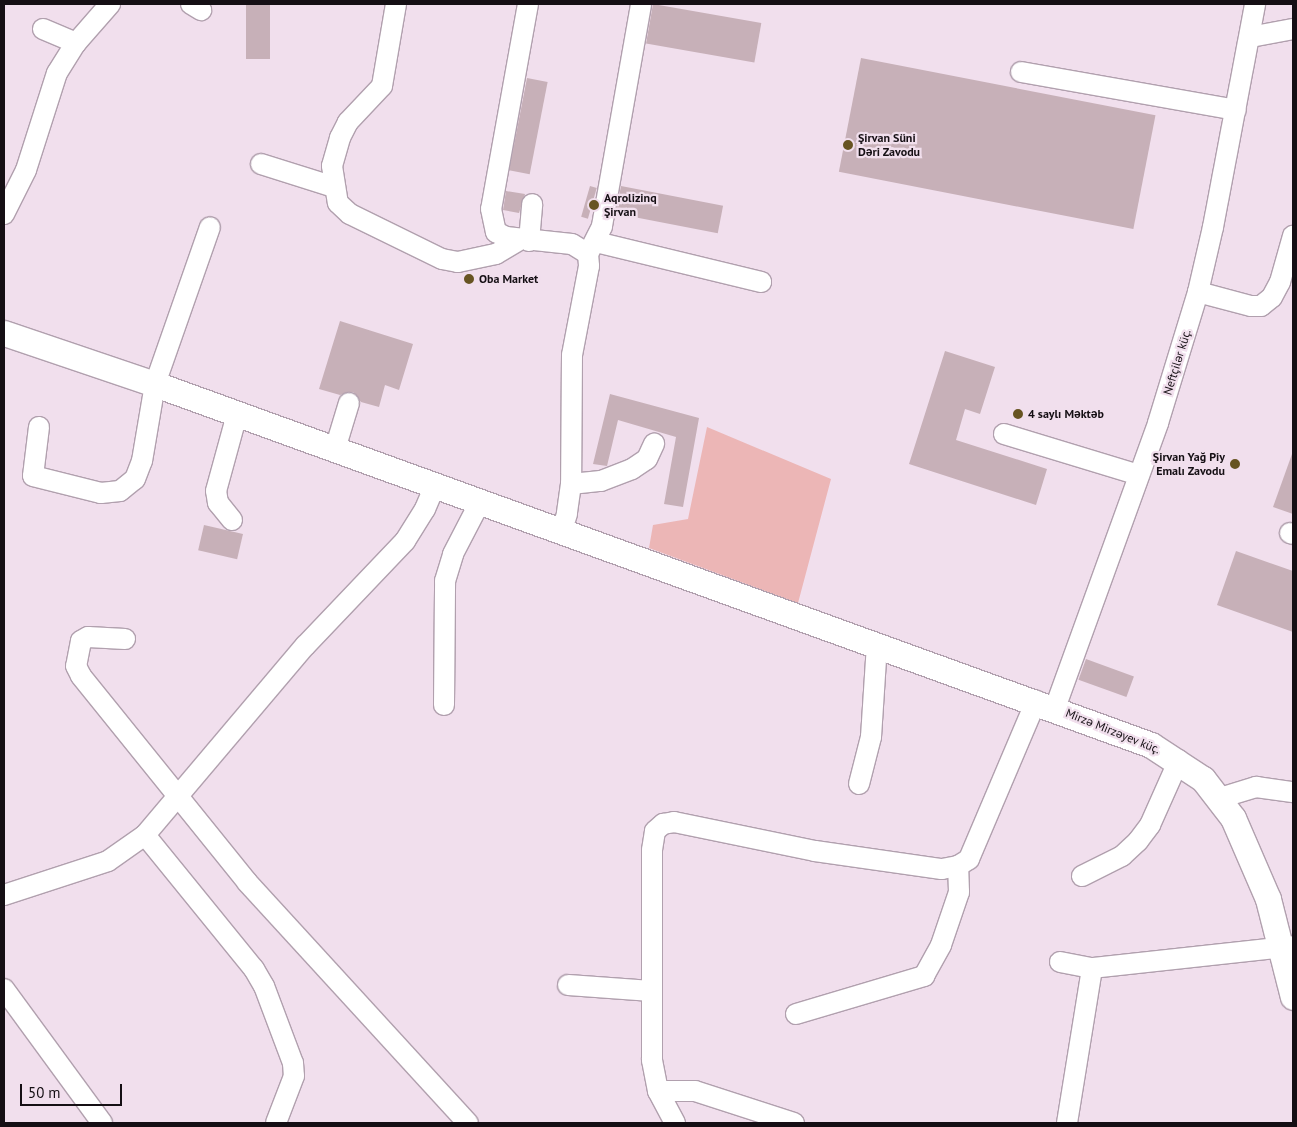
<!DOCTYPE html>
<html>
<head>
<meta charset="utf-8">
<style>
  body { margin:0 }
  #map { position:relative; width:1297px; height:1127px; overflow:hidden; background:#f1dfed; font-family:"PT Sans",sans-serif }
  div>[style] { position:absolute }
  .green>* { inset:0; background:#ecb6b6 }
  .building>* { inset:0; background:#c7b0b8; transform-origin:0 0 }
  .roads { filter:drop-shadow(1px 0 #b1a0ae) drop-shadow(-1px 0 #b1a0ae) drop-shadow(0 1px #b1a0ae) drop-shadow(0 -1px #b1a0ae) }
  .minor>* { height:20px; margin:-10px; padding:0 10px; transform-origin:10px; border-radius:10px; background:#fff }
  .major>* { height:25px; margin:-12.5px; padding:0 12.5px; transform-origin:12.5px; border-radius:12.5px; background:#fff }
  .dots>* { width:14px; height:14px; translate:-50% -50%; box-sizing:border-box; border:2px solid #f1dfed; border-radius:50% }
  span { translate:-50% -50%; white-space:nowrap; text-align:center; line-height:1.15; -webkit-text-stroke:4.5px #f1dfed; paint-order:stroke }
  .poi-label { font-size:12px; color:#150f14; font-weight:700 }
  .left { translate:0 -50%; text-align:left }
  .right { translate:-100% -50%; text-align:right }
  .street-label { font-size:12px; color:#150f14 }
  .frame { position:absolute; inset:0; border:5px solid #150f14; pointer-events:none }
  .scale { position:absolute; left:20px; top:1084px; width:102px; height:22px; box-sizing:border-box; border:2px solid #150f14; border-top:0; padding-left:6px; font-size:15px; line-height:18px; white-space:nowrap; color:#150f14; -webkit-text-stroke:4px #f1dfed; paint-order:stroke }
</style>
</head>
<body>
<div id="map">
  <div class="green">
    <div style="clip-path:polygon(707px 427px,831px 479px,798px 603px,649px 548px,653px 525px,688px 519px)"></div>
  </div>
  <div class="building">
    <div style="left:246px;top:4px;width:24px;height:55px"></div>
    <div style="left:653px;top:4px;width:110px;height:40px;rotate:10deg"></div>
    <div style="left:861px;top:58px;width:300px;height:116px;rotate:11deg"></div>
    <div style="left:527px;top:78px;width:21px;height:94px;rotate:11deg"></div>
    <div style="left:590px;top:186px;width:7px;height:32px;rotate:16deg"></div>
    <div style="left:621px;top:186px;width:104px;height:28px;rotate:11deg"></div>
    <div style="clip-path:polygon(506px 191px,525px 194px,519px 213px,503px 210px)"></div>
    <div style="clip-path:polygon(340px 321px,413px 344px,399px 390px,385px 385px,379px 407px,361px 402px,353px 392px,340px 395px,319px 389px)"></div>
    <div style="clip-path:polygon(945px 351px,995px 367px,980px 414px,965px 409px,956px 440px,1047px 469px,1036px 505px,909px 464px)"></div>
    <div style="clip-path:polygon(610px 394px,699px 418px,683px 507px,664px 504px,676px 437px,618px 420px,607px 466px,593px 464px)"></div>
    <div style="clip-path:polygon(1292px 454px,1293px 454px,1293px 514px,1273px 507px)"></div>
    <div style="left:204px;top:525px;width:40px;height:26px;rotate:13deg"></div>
    <div style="clip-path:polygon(1236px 551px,1293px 571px,1293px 632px,1217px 605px)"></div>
    <div style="left:1086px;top:659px;width:51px;height:22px;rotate:20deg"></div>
  </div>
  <div class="roads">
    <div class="minor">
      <div style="left:191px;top:4px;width:12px;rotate:31deg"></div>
      <div style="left:396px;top:4px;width:83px;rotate:99.7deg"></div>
      <div style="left:382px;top:86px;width:50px;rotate:133.4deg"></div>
      <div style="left:348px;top:122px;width:18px;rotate:117deg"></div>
      <div style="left:340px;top:138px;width:29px;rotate:106deg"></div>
      <div style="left:332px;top:166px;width:37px;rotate:81deg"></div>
      <div style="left:338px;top:203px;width:16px;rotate:43deg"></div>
      <div style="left:350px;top:214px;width:102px;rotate:26.1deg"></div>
      <div style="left:442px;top:259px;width:16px;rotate:11deg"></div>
      <div style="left:458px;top:262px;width:39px;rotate:-12deg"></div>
      <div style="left:496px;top:254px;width:27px;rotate:-31deg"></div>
      <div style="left:528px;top:4px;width:208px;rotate:100.2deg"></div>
      <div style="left:491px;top:209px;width:24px;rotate:78deg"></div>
      <div style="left:496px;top:232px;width:11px;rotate:27deg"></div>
      <div style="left:506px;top:237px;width:66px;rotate:6.1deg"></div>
      <div style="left:572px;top:244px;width:19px;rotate:32deg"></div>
      <div style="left:588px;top:254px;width:12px;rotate:85deg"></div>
      <div style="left:589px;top:266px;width:91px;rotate:100.8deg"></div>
      <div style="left:572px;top:355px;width:129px;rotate:90.4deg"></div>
      <div style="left:571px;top:484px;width:30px;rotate:98deg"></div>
      <div style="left:567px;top:514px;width:19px;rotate:108deg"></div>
      <div style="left:43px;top:29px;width:36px;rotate:23deg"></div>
      <div style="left:1250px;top:37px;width:44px;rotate:-10.5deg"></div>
      <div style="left:1021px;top:72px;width:218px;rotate:10deg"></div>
      <div style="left:261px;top:164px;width:77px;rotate:17.5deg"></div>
      <div style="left:4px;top:214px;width:49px;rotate:-63.4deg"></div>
      <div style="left:26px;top:170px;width:102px;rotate:-72.3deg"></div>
      <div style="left:57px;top:73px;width:36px;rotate:-58deg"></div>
      <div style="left:76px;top:43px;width:52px;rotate:-48.9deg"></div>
      <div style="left:529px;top:241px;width:37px;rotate:-85deg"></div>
      <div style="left:596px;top:242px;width:170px;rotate:13.6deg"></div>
      <div style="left:588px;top:254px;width:31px;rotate:-63deg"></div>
      <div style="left:602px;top:226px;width:225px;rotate:-80deg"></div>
      <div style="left:1198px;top:292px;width:55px;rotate:14.8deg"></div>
      <div style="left:1251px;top:306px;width:10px"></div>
      <div style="left:1261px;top:306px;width:14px;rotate:-39deg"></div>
      <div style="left:1272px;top:297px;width:17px;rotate:-62deg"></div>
      <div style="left:1280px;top:282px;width:48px;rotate:-74.2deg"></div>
      <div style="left:39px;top:427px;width:49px;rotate:97deg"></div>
      <div style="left:33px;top:476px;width:70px;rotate:14deg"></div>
      <div style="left:101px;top:493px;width:19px;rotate:-6deg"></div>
      <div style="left:120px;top:491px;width:19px;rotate:-39deg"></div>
      <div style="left:135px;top:479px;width:19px;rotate:-69deg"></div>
      <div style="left:142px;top:461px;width:78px;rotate:-80.4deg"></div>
      <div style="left:155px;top:384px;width:166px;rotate:-70.7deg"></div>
      <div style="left:1004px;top:434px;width:141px;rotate:16.9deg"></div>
      <div style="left:335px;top:449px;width:48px;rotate:-73.1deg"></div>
      <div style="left:571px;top:484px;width:30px;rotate:-6deg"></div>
      <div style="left:601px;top:481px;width:33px;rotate:-21deg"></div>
      <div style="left:632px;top:469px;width:18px;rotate:-34deg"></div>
      <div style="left:647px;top:459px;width:17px;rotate:-65deg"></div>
      <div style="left:232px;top:520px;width:22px;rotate:-129deg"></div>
      <div style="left:218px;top:503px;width:12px;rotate:-99deg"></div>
      <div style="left:216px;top:491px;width:80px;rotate:-74.7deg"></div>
      <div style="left:1290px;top:533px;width:3px;rotate:18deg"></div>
      <div style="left:125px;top:639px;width:37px;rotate:-177deg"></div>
      <div style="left:88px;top:637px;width:8px;rotate:150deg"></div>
      <div style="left:81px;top:641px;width:25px;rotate:101deg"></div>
      <div style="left:76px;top:666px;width:11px;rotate:63deg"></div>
      <div style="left:81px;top:676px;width:265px;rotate:51.1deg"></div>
      <div style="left:247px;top:882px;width:327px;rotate:47.5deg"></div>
      <div style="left:444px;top:705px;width:124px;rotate:-89.5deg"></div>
      <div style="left:445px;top:581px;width:28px;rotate:-73deg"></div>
      <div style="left:453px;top:554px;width:59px;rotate:-62.6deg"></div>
      <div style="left:1055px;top:708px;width:303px;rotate:-70.1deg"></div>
      <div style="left:1158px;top:423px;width:137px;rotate:-73deg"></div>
      <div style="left:1198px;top:292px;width:67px;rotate:-77deg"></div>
      <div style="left:1213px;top:227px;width:227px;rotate:-79.3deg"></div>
      <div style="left:859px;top:784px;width:49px;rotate:-75.7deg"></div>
      <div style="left:871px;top:737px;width:93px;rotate:-86.3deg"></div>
      <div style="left:1220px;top:798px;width:38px;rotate:-17deg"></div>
      <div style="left:1256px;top:787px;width:37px;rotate:8deg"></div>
      <div style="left:145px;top:835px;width:173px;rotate:50.9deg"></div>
      <div style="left:254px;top:969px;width:20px;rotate:60deg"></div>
      <div style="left:264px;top:986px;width:82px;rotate:69.4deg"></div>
      <div style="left:293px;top:1063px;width:13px;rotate:86deg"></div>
      <div style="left:294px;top:1076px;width:50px;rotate:111deg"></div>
      <div style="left:1082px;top:876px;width:45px;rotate:-26.6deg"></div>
      <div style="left:1122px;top:856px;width:22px;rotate:-43deg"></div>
      <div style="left:1138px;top:841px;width:20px;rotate:-53deg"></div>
      <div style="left:1150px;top:825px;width:71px;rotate:-66deg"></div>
      <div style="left:4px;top:895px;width:109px;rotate:-18.1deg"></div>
      <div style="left:108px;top:861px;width:45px;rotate:-35.1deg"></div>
      <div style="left:145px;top:835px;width:248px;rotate:-49.8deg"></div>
      <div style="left:305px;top:646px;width:145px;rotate:-46.4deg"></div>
      <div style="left:405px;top:541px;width:38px;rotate:-58deg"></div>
      <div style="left:425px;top:509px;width:25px;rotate:-67deg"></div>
      <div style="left:1060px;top:962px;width:33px;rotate:11deg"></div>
      <div style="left:568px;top:985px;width:84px;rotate:4.1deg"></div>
      <div style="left:4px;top:989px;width:166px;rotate:53.8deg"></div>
      <div style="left:796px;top:1014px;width:134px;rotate:-16.5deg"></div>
      <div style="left:924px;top:976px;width:35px;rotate:-61deg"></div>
      <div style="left:941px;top:945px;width:56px;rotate:-71.2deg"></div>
      <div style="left:959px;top:892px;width:26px;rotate:-92deg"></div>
      <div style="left:658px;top:1091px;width:37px"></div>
      <div style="left:695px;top:1091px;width:104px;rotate:17.9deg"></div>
      <div style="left:675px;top:1123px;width:36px;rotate:-118deg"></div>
      <div style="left:658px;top:1091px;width:32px;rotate:-101deg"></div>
      <div style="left:652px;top:1060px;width:210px;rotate:-90deg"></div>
      <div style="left:652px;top:850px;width:19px;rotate:-81deg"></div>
      <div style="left:655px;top:831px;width:11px;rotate:-41deg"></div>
      <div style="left:663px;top:824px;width:11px;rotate:-10deg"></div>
      <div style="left:674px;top:822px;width:144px;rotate:11.6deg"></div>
      <div style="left:815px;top:851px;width:128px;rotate:8.1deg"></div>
      <div style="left:942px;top:869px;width:16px;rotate:-11deg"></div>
      <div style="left:958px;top:866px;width:13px;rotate:-32deg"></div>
      <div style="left:969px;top:859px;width:172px;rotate:-67deg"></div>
      <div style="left:1067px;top:1123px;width:157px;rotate:-80.8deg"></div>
      <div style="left:1092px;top:968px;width:202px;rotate:-6.2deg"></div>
    </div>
    <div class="major">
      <div style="left:4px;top:333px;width:159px;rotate:18.7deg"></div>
      <div style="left:155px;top:384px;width:1059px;rotate:19.92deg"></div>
      <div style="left:1151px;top:745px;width:62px;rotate:33.2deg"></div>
      <div style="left:1203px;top:779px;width:49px;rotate:52.4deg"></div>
      <div style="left:1233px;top:818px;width:88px;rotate:66.6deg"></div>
      <div style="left:1268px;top:899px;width:101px;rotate:75.7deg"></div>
    </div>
  </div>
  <div class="dots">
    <div style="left:848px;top:145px;background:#675422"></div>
    <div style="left:594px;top:205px;background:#675422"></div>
    <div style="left:469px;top:279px;background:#675422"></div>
    <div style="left:1018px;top:414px;background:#675422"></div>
    <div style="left:1235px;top:464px;background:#675422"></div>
  </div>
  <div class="poi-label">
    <span class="left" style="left:858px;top:145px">Şirvan Süni<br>Dəri Zavodu</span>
    <span class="left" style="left:604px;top:205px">Aqrolizinq<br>Şirvan</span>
    <span class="left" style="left:479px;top:279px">Oba Market</span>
    <span class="left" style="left:1028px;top:414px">4 saylı Məktəb</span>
    <span class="right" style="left:1225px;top:464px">Şirvan Yağ Piy<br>Emalı Zavodu</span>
  </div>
  <div class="street-label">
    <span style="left:1177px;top:362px;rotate:-73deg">Neftçilər küç.</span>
    <span style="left:1113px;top:731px;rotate:22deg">Mirzə Mirzəyev küç.</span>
  </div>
  <div class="frame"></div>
  <div class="scale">50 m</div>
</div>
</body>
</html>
